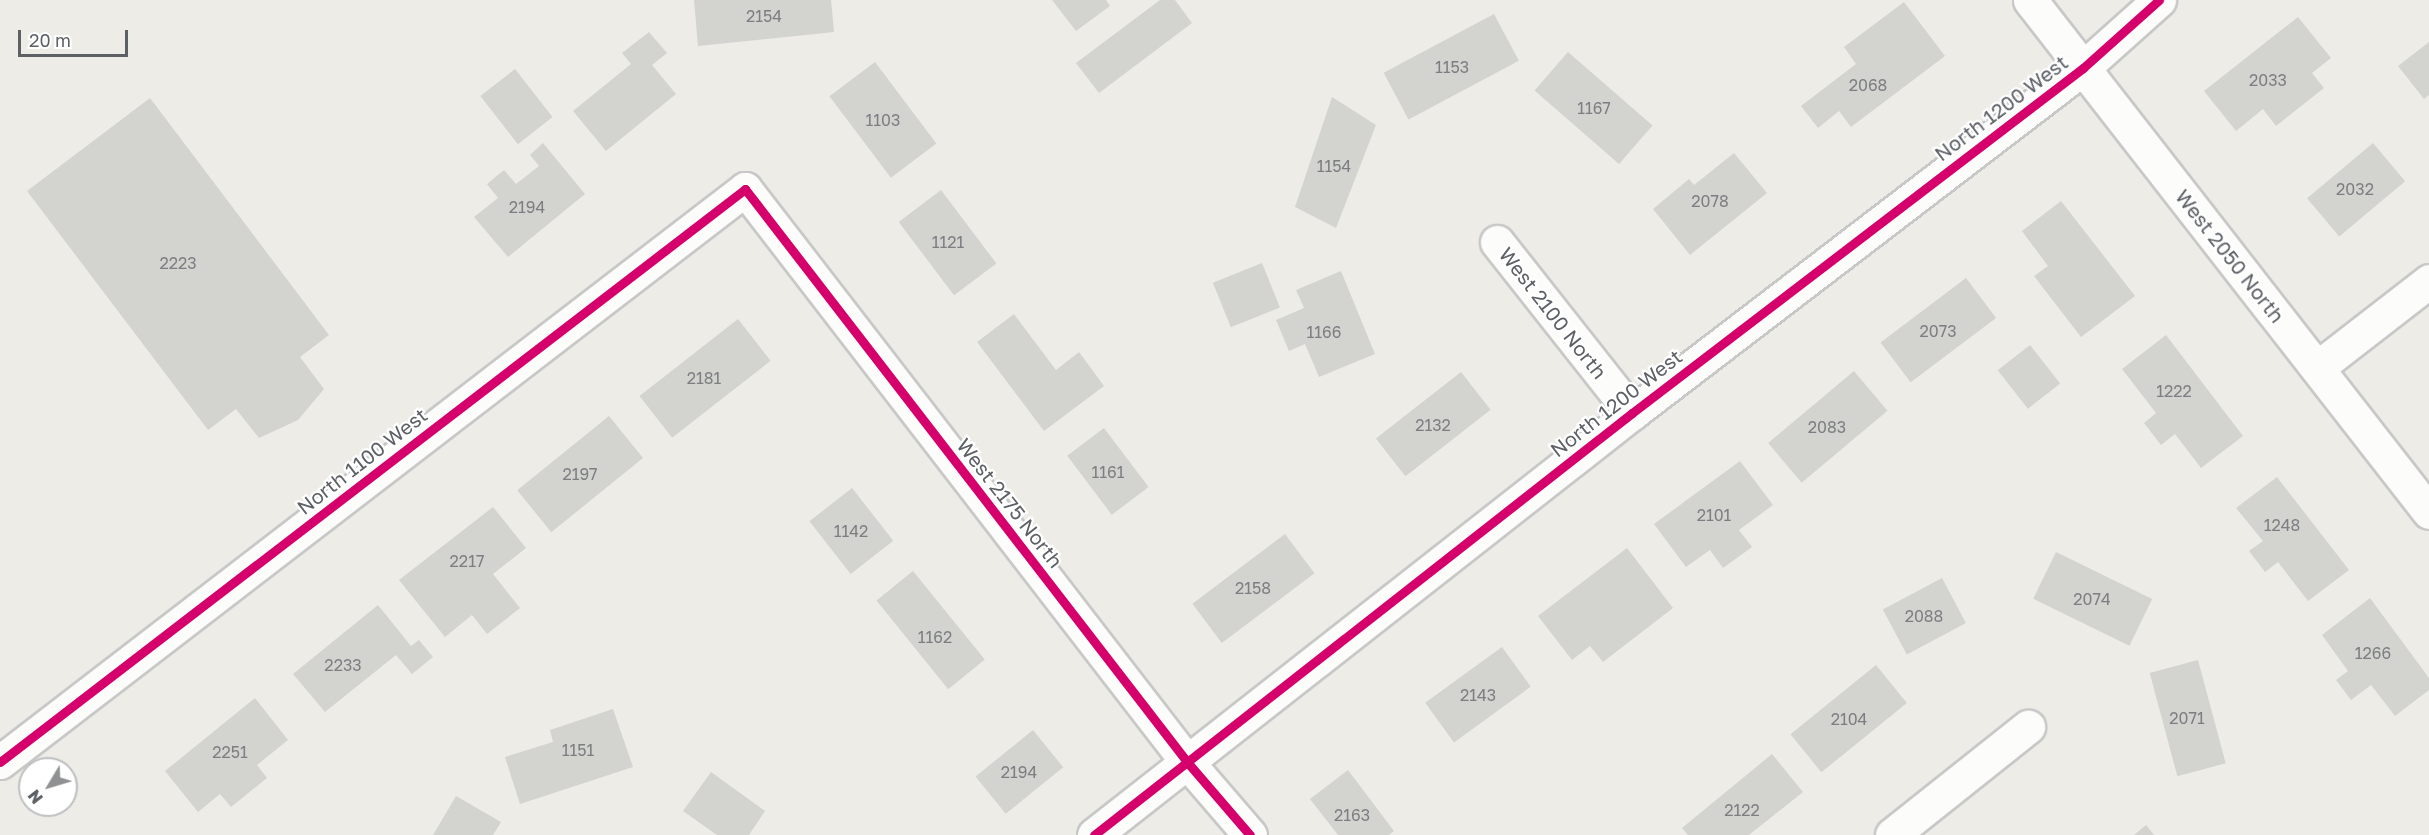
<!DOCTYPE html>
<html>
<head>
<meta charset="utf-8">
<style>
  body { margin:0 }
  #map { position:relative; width:2429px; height:835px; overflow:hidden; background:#edece7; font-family:"Golos Text",sans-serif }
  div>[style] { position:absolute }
  .building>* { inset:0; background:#d3d3d0; transform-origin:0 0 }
  .roads { filter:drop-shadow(2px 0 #c8c8c8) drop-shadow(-2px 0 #c8c8c8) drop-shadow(0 2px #c8c8c8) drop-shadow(0 -2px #c8c8c8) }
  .minor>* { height:33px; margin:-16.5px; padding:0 16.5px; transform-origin:16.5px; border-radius:16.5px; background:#fcfcfb }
  .cycleway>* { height:9px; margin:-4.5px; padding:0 4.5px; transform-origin:4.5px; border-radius:4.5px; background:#d6006c }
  span { translate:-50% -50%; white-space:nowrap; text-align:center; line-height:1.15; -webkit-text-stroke:4.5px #fff; paint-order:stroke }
  .number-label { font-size:16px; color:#7c7e81 }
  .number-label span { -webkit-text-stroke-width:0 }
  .street-label { font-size:20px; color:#5d6065 }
  .north { position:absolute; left:18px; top:757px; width:60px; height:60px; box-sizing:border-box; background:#fff; border:2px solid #bebfc1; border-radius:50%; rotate:232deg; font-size:16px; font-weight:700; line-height:24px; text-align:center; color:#5d6065 }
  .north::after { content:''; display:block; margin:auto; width:21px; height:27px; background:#8f9192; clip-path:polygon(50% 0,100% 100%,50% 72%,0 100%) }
  .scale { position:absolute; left:18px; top:30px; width:110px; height:27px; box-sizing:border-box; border:3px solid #5d6065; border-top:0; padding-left:8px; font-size:18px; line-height:21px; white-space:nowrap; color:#5d6065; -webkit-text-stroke:4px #fff; paint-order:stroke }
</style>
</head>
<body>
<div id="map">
  <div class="building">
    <div style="clip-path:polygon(694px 0,831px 0,834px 32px,698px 46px)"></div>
    <div style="clip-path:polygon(1052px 0,1106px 0,1110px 6px,1076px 31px)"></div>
    <div style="clip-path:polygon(1160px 0,1175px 0,1192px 23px,1099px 93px,1076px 63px)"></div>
    <div style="clip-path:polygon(1904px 2px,1945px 56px,1851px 127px,1839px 111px,1818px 128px,1801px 106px,1856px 64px,1844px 47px)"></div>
    <div style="left:1494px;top:14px;width:53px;height:125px;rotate:62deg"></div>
    <div style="clip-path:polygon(2298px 17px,2331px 58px,2312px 73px,2324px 88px,2276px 126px,2263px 109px,2236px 131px,2204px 91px)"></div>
    <div style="clip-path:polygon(649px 32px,667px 53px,652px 65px,676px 94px,606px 151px,573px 111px,631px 64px,622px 53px)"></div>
    <div style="clip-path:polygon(2429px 42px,2429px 95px,2424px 99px,2398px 66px)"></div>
    <div style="left:1568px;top:52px;width:112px;height:51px;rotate:41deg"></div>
    <div style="left:875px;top:62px;width:102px;height:57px;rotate:53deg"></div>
    <div style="left:515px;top:69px;width:61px;height:44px;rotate:52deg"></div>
    <div style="clip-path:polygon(1332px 97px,1376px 125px,1336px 228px,1295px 207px)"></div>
    <div style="clip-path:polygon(150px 98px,329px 335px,300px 357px,324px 389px,298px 420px,259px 438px,236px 409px,208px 430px,27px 191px)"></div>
    <div style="clip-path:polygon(543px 143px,585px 194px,508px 257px,474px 217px,498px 198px,487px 184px,504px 170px,516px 184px,539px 166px,530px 155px)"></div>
    <div style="left:2373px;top:143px;width:50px;height:86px;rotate:50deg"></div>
    <div style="clip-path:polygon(1734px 153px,1767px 193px,1690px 255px,1653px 209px,1689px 179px,1694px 185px)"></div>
    <div style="left:941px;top:190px;width:92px;height:53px;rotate:53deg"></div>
    <div style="clip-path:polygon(2061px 201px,2135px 296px,2081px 337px,2034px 276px,2048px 266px,2022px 231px)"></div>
    <div style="left:1262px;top:263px;width:48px;height:53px;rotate:68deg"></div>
    <div style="clip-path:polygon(1341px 271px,1375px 354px,1319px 377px,1305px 344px,1289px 351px,1276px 320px,1304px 308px,1296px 290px)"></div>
    <div style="left:1966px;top:278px;width:50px;height:107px;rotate:53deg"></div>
    <div style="clip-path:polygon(1014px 314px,1056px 370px,1079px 352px,1104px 386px,1044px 431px,977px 342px)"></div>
    <div style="left:738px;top:319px;width:53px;height:125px;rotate:52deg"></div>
    <div style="clip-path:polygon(2166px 335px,2243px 436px,2201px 468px,2175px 434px,2161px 445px,2144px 423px,2156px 413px,2122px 369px)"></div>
    <div style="left:2030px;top:345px;width:49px;height:41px;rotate:52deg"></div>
    <div style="left:1854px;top:371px;width:52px;height:112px;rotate:50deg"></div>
    <div style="left:1461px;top:372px;width:48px;height:108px;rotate:52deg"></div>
    <div style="left:609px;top:416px;width:54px;height:118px;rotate:51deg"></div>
    <div style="left:1104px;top:428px;width:74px;height:46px;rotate:53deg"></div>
    <div style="clip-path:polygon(1740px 461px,1773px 505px,1739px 530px,1752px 547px,1723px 568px,1710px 550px,1686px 567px,1654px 524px)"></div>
    <div style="clip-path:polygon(2277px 477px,2349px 570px,2308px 601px,2278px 562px,2265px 572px,2249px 551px,2263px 541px,2236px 508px)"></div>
    <div style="left:852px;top:488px;width:67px;height:54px;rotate:52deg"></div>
    <div style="clip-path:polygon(493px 507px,526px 548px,493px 574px,520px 608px,487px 634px,472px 615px,445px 637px,399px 580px)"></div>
    <div style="left:1285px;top:534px;width:49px;height:116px;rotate:53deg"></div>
    <div style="clip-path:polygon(1627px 548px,1673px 608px,1603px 662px,1590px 646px,1572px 660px,1538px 616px)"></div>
    <div style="left:2056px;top:552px;width:107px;height:52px;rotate:26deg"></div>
    <div style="left:913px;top:571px;width:114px;height:47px;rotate:51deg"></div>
    <div style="left:1942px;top:578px;width:51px;height:67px;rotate:62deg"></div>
    <div style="clip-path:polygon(2370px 598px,2429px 678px,2429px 690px,2395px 716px,2371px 685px,2351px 700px,2336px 680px,2348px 671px,2322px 635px)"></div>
    <div style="clip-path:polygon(378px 605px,411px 646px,419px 640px,433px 657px,412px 674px,396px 655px,325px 712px,293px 674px)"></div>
    <div style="left:1502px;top:647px;width:49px;height:95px;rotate:54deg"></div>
    <div style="left:2198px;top:660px;width:107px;height:50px;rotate:75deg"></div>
    <div style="left:1876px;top:665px;width:49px;height:110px;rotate:51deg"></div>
    <div style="clip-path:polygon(255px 698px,288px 740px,257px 765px,267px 778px,231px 807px,220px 794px,198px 812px,165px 771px)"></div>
    <div style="clip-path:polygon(613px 709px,633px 767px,520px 804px,505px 757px,553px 742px,550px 730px)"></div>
    <div style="left:1033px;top:730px;width:48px;height:74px;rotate:51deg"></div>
    <div style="clip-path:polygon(1772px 754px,1803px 792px,1749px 835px,1688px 835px,1682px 828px)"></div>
    <div style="clip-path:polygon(1348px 770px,1394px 831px,1389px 835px,1338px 835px,1310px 799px)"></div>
    <div style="clip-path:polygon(711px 772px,765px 811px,749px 835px,717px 835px,683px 811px)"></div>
    <div style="clip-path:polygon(456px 796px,501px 822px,493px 835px,433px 835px)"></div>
    <div style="clip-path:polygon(2146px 825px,2154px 835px,2134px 835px)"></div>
  </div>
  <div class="roads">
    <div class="minor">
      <div style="left:2030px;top:0;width:649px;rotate:52.07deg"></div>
      <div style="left:1497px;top:242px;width:218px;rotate:51.7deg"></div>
      <div style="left:2317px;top:368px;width:142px;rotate:-37.8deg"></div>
      <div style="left:0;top:762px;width:940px;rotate:-37.56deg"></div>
      <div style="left:745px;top:189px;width:725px;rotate:52.34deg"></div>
      <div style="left:1188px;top:763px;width:95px;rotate:49.3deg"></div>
      <div style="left:1094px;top:835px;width:684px;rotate:-38.11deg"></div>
      <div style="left:1632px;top:413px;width:568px;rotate:-37.41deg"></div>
      <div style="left:2083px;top:68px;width:102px;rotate:-41.8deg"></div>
      <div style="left:1892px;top:835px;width:174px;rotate:-38.5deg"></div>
    </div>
  </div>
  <div class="cycleway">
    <div style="left:0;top:762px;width:940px;rotate:-37.56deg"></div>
    <div style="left:745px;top:189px;width:725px;rotate:52.34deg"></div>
    <div style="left:1188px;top:763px;width:95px;rotate:49.3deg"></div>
    <div style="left:1094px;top:835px;width:684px;rotate:-38.11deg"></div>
    <div style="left:1632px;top:413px;width:568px;rotate:-37.41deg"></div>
    <div style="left:2083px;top:68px;width:102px;rotate:-41.8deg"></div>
  </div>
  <div class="number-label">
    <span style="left:764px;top:16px">2154</span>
    <span style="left:1452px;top:67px">1153</span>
    <span style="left:2268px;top:80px">2033</span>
    <span style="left:1868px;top:85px">2068</span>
    <span style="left:1594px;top:108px">1167</span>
    <span style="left:883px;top:120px">1103</span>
    <span style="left:1334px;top:166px">1154</span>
    <span style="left:2355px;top:189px">2032</span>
    <span style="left:1710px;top:201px">2078</span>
    <span style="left:527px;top:207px">2194</span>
    <span style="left:948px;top:242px">1121</span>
    <span style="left:178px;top:263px">2223</span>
    <span style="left:1938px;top:331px">2073</span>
    <span style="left:1324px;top:332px">1166</span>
    <span style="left:704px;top:378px">2181</span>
    <span style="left:2174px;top:391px">1222</span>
    <span style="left:1433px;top:425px">2132</span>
    <span style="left:1827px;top:427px">2083</span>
    <span style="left:1108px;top:472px">1161</span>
    <span style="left:580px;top:474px">2197</span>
    <span style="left:1714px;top:515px">2101</span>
    <span style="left:2282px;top:525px">1248</span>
    <span style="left:851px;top:531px">1142</span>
    <span style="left:467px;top:561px">2217</span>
    <span style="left:1253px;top:588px">2158</span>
    <span style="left:2092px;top:599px">2074</span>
    <span style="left:1924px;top:616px">2088</span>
    <span style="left:935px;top:637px">1162</span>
    <span style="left:2373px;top:653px">1266</span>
    <span style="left:343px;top:665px">2233</span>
    <span style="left:1478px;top:695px">2143</span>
    <span style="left:2187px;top:718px">2071</span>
    <span style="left:1849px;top:719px">2104</span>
    <span style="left:578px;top:750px">1151</span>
    <span style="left:230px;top:752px">2251</span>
    <span style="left:1019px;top:772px">2194</span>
    <span style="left:1742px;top:810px">2122</span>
    <span style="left:1352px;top:815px">2163</span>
  </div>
  <div class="street-label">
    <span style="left:2001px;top:108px;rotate:-37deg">North 1200 West</span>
    <span style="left:2230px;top:256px;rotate:52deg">West 2050 North</span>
    <span style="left:1553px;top:313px;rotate:52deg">West 2100 North</span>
    <span style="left:1616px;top:403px;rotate:-38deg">North 1200 West</span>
    <span style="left:362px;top:461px;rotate:-38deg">North 1100 West</span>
    <span style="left:1010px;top:503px;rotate:52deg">West 2175 North</span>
  </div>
  <div class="north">N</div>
  <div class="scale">20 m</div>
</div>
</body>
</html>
